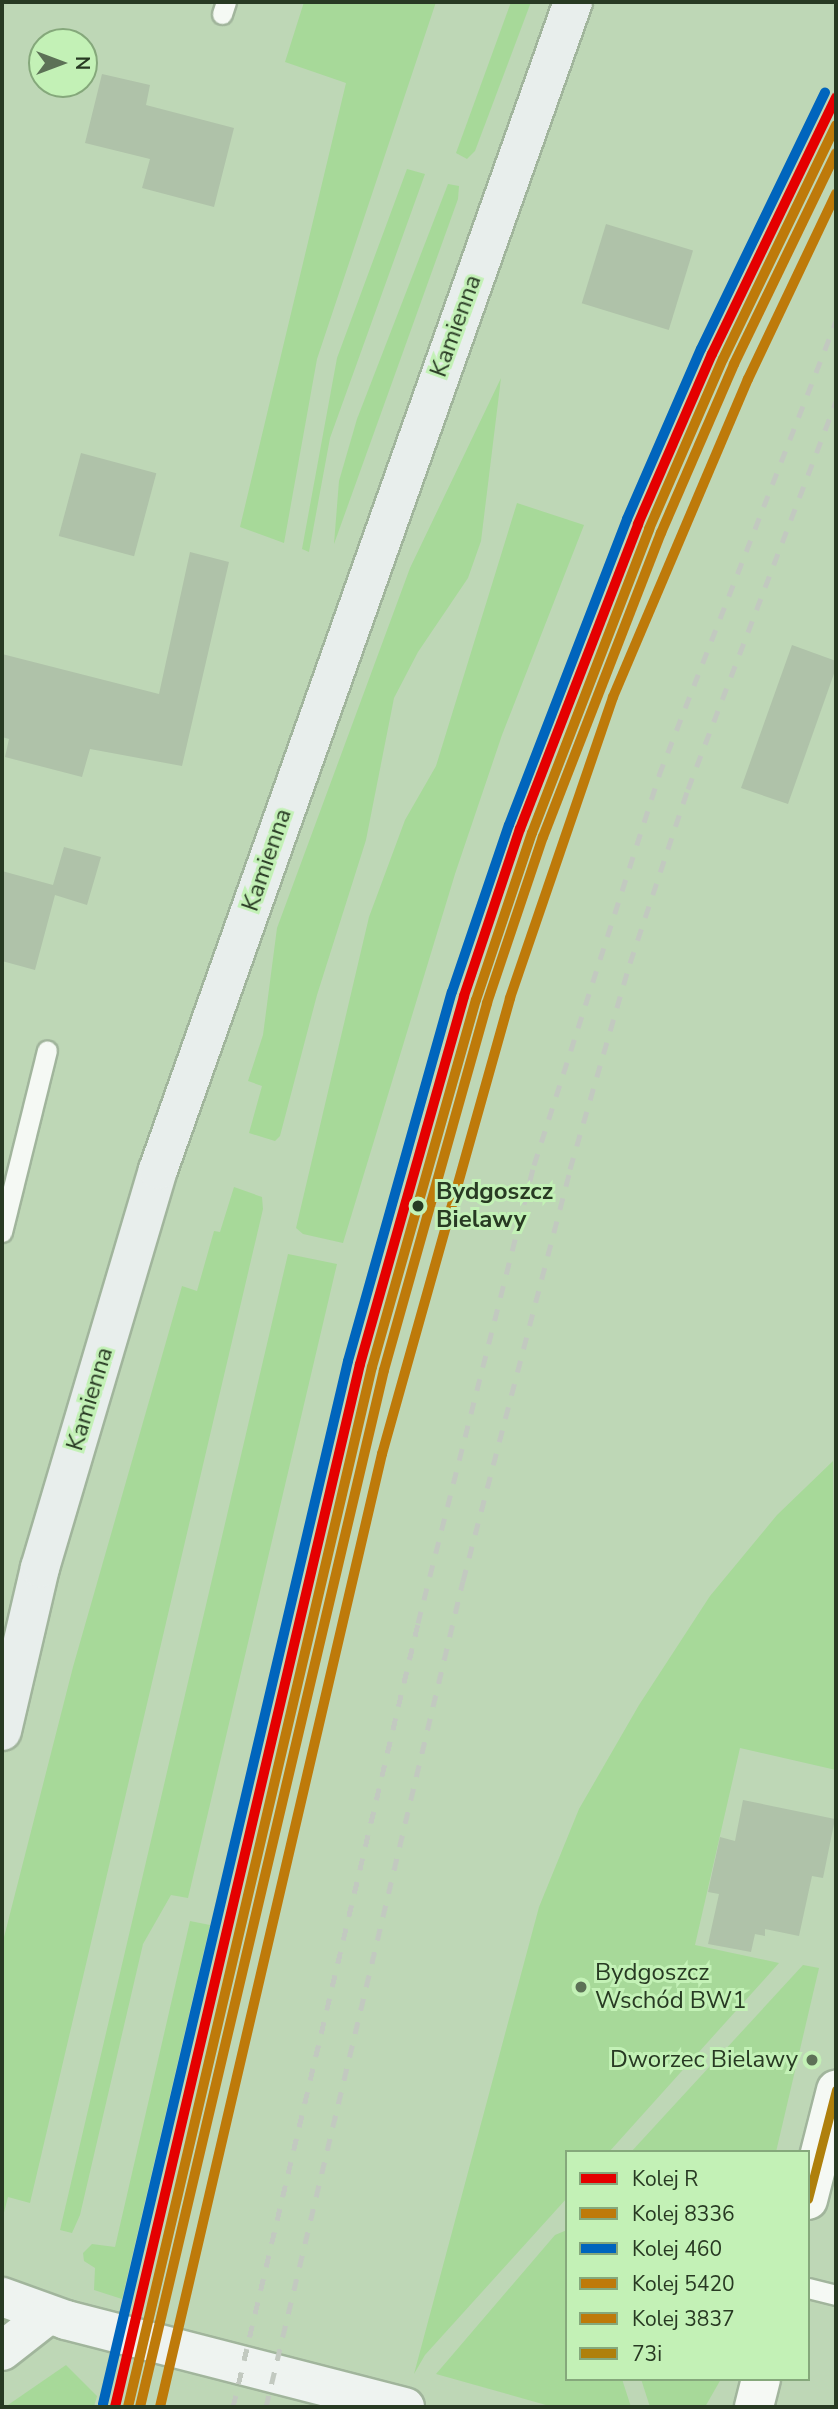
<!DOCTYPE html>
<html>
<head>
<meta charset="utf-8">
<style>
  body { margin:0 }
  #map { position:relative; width:838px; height:2409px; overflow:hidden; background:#bed7b6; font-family:"Nunito Sans",sans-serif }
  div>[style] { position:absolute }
  .green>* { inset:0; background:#a7d999 }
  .building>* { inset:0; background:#afc2a9; transform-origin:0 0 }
  .roads { filter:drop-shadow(2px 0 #a1b59c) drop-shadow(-2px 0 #a1b59c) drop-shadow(0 2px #a1b59c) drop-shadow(0 -2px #a1b59c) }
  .lane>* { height:19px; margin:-9.5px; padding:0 9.5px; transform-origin:9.5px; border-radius:9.5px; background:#f5f9f4 }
  .street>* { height:38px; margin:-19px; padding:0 19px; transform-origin:19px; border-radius:19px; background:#f5f9f4 }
  .secondary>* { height:38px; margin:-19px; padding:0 19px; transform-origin:19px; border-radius:19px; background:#eef3f0 }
  .primary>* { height:38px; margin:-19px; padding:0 19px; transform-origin:19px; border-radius:19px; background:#e8eeec }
  .rail>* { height:5px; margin-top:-2.5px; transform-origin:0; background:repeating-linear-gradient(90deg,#c2c9c0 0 12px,transparent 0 24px) }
  .bus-1>* { height:9px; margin:-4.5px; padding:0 4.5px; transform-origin:4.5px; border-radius:4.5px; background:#af800c }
  .rail-1>* { height:10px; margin:-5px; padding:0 5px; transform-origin:5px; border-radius:5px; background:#e50000 }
  .rail-2>* { height:10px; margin:-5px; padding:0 5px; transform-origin:5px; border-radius:5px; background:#be7a0a }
  .rail-3>* { height:10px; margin:-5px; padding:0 5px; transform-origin:5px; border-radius:5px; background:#0065bd }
  .rail-4>* { height:10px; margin:-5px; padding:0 5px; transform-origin:5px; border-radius:5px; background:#be7a0a }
  .rail-5>* { height:10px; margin:-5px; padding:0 5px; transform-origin:5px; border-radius:5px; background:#be7a0a }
  .dots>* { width:19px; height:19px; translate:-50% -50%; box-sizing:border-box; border:4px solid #c3f1b6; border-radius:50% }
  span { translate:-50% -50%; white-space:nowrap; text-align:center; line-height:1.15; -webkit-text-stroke:6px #c3f1b6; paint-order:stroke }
  .street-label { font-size:24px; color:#283a23 }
  .stop-label { font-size:24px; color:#283a23; font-weight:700 }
  .left { translate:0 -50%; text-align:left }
  .poi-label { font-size:24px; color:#283a23 }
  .right { translate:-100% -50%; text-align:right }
  .frame { position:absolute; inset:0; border:4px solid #283a23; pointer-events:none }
  .legend { position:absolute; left:565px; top:2150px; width:245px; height:231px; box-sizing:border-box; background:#c3f1b6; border:2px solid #85a87b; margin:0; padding:9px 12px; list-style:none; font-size:21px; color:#283a23 }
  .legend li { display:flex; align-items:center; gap:14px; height:35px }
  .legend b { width:35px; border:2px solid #85a87b }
  .north { position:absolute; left:28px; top:28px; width:70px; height:70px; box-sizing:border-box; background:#c3f1b6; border:2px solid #85a87b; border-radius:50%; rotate:90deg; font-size:19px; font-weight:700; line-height:28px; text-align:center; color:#283a23 }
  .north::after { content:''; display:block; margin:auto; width:24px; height:32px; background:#5c7156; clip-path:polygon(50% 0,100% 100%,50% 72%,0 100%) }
</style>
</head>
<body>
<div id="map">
  <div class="green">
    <div style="clip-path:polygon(304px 2px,436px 2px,317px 359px,284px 543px,240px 527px,346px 83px,285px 62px)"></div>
    <div style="clip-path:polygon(511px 2px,531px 2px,475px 151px,467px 159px,456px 153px)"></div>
    <div style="clip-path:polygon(407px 169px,425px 174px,330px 438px,309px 552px,302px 549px,337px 358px)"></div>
    <div style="clip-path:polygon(448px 184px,459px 186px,458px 199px,334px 544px,339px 481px,357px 419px)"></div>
    <div style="clip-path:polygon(501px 378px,481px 541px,468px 578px,418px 652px,394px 698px,366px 840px,317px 995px,280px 1136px,275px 1141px,249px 1133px,262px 1086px,248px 1081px,263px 1035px,277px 928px,410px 568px)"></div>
    <div style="clip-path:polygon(517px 503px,584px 525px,502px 735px,455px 874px,343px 1243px,303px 1234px,296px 1228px,369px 917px,405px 820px,436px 766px)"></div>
    <div style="clip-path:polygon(234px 1187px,262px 1197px,263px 1209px,30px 2203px,8px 2197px,2px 2220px,2px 1945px,73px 1667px,182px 1286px,197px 1291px,214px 1231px,220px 1232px)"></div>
    <div style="clip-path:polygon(288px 1254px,337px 1264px,188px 1898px,171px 1895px,143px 1944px,80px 2215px,72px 2233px,60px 2230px)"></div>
    <div style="clip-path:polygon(833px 1461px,836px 1770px,740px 1748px,695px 1945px,779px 1963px,609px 2152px,567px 2152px,567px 2198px,425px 2355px,414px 2374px,539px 1907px,579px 1809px,639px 1705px,710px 1596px,777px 1515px)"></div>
    <div style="clip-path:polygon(190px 1921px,210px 1925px,122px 2299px,94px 2290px,95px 2268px,84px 2261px,83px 2253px,92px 2244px,115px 2247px)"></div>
    <div style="clip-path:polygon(803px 1965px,819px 1968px,776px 2152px,631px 2152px)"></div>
    <div style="clip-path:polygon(567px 2230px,567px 2379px,622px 2379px,631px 2407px,553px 2407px,436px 2374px,555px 2235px)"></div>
    <div style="clip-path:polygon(66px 2365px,97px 2396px,94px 2407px,5px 2407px)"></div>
    <div style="clip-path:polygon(641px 2379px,721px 2379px,705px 2407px,650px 2407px)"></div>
  </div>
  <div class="building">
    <div style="clip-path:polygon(102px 74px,150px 85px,146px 105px,234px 128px,214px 207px,142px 188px,150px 159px,85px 143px)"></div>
    <div style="left:606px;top:224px;width:91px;height:83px;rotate:17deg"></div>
    <div style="left:81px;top:453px;width:78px;height:86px;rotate:15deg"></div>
    <div style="clip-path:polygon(190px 552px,229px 562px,182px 766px,90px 749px,82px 777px,5px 757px,9px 739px,2px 737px,2px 654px,159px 694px)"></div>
    <div style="clip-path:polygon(792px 645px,836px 661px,836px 668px,788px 804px,741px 788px)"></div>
    <div style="clip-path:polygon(64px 847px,101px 857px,87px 905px,55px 895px,35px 970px,2px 961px,2px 871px,53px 885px)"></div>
    <div style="clip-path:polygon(743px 1800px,835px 1819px,823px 1878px,812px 1876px,799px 1936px,765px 1929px,765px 1936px,755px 1934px,751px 1952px,708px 1944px,719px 1894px,708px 1892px,720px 1837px,735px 1841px)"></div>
  </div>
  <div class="roads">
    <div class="lane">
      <div style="left:222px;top:14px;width:13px;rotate:-72deg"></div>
      <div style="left:2px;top:1232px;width:187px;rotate:-76.1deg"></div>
      <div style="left:808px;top:2288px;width:29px;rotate:14deg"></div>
    </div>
    <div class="street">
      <div style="left:808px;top:2200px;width:114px;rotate:-75.7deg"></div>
      <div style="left:754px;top:2407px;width:29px;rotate:-76deg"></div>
    </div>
    <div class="secondary">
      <div style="left:2px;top:2297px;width:68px;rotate:19.8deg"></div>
      <div style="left:66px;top:2320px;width:350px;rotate:14.4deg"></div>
      <div style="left:2px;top:2351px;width:58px;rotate:-38deg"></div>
    </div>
    <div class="primary">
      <div style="left:2px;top:1731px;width:167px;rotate:-76.9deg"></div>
      <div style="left:40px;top:1568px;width:415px;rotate:-73.5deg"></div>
      <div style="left:158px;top:1170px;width:1240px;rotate:-70.44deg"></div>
    </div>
  </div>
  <div class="rail">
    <div style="left:233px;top:2407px;width:806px;rotate:-76.72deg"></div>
    <div style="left:418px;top:1623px;width:472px;rotate:-75.8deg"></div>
    <div style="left:534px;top:1165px;width:410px;rotate:-72.2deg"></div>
    <div style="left:659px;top:775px;width:488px;rotate:-68.7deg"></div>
    <div style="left:266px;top:2407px;width:849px;rotate:-76.59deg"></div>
    <div style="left:463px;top:1581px;width:426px;rotate:-75.4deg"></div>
    <div style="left:570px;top:1169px;width:215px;rotate:-73.8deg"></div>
    <div style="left:630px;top:963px;width:183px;rotate:-71.6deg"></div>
    <div style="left:688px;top:789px;width:415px;rotate:-69.1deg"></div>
  </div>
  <div class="bus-1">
    <div style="left:808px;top:2199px;width:113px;rotate:-75.6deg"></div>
  </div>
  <div class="rail-1">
    <div style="left:115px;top:2407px;width:1071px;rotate:-76.78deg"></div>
    <div style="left:360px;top:1364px;width:382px;rotate:-74.2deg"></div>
    <div style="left:464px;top:996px;width:176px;rotate:-71.5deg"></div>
    <div style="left:520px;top:829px;width:327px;rotate:-68.8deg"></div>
    <div style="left:638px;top:524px;width:185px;rotate:-66.5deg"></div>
    <div style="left:712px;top:354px;width:285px;rotate:-64.2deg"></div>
  </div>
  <div class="rail-2">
    <div style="left:128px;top:2407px;width:1068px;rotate:-76.8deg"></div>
    <div style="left:372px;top:1367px;width:381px;rotate:-74.2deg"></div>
    <div style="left:476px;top:1000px;width:176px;rotate:-71.5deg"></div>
    <div style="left:532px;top:833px;width:326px;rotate:-68.9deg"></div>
    <div style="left:649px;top:529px;width:185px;rotate:-66.5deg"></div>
    <div style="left:723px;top:359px;width:260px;rotate:-64.2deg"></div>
  </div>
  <div class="rail-3">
    <div style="left:103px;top:2404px;width:1071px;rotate:-76.78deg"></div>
    <div style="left:348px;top:1361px;width:383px;rotate:-74.3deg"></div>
    <div style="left:452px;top:992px;width:176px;rotate:-71.2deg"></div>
    <div style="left:509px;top:825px;width:328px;rotate:-68.9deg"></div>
    <div style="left:627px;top:519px;width:185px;rotate:-66.5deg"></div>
    <div style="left:701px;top:349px;width:285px;rotate:-64.2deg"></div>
  </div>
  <div class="rail-4">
    <div style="left:140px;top:2407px;width:1065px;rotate:-76.76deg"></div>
    <div style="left:384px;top:1370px;width:381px;rotate:-74.3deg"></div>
    <div style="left:487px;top:1003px;width:175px;rotate:-71.4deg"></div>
    <div style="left:543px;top:837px;width:326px;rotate:-68.8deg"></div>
    <div style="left:661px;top:533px;width:184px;rotate:-66.6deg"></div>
    <div style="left:734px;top:364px;width:234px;rotate:-64.2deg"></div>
  </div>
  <div class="rail-5">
    <div style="left:160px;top:2407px;width:979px;rotate:-76.89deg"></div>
    <div style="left:382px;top:1454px;width:474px;rotate:-74.3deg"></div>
    <div style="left:510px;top:998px;width:318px;rotate:-71.1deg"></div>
    <div style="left:613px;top:697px;width:345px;rotate:-67deg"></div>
    <div style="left:748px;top:379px;width:205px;rotate:-64.6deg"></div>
  </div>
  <div class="dots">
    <div style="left:418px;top:1206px;background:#283a23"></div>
    <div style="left:581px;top:1987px;background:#5c7156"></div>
    <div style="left:812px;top:2060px;background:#5c7156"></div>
  </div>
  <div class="street-label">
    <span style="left:456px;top:326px;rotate:-70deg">Kamienna</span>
    <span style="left:267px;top:860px;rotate:-71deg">Kamienna</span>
    <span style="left:90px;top:1399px;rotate:-73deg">Kamienna</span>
  </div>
  <div class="stop-label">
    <span class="left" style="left:436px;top:1206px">Bydgoszcz<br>Bielawy</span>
  </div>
  <div class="poi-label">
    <span class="left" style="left:595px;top:1987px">Bydgoszcz<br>Wschód BW1</span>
    <span class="right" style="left:798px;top:2060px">Dworzec Bielawy</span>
  </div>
  <div class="frame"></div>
  <ul class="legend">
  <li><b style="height:9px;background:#e50000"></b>Kolej R</li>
  <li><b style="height:9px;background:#be7a0a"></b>Kolej 8336</li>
  <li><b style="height:9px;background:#0065bd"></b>Kolej 460</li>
  <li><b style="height:9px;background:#be7a0a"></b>Kolej 5420</li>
  <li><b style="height:9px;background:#be7a0a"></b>Kolej 3837</li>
  <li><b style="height:9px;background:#af800c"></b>73i</li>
  </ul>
  <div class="north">N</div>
</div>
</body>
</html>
